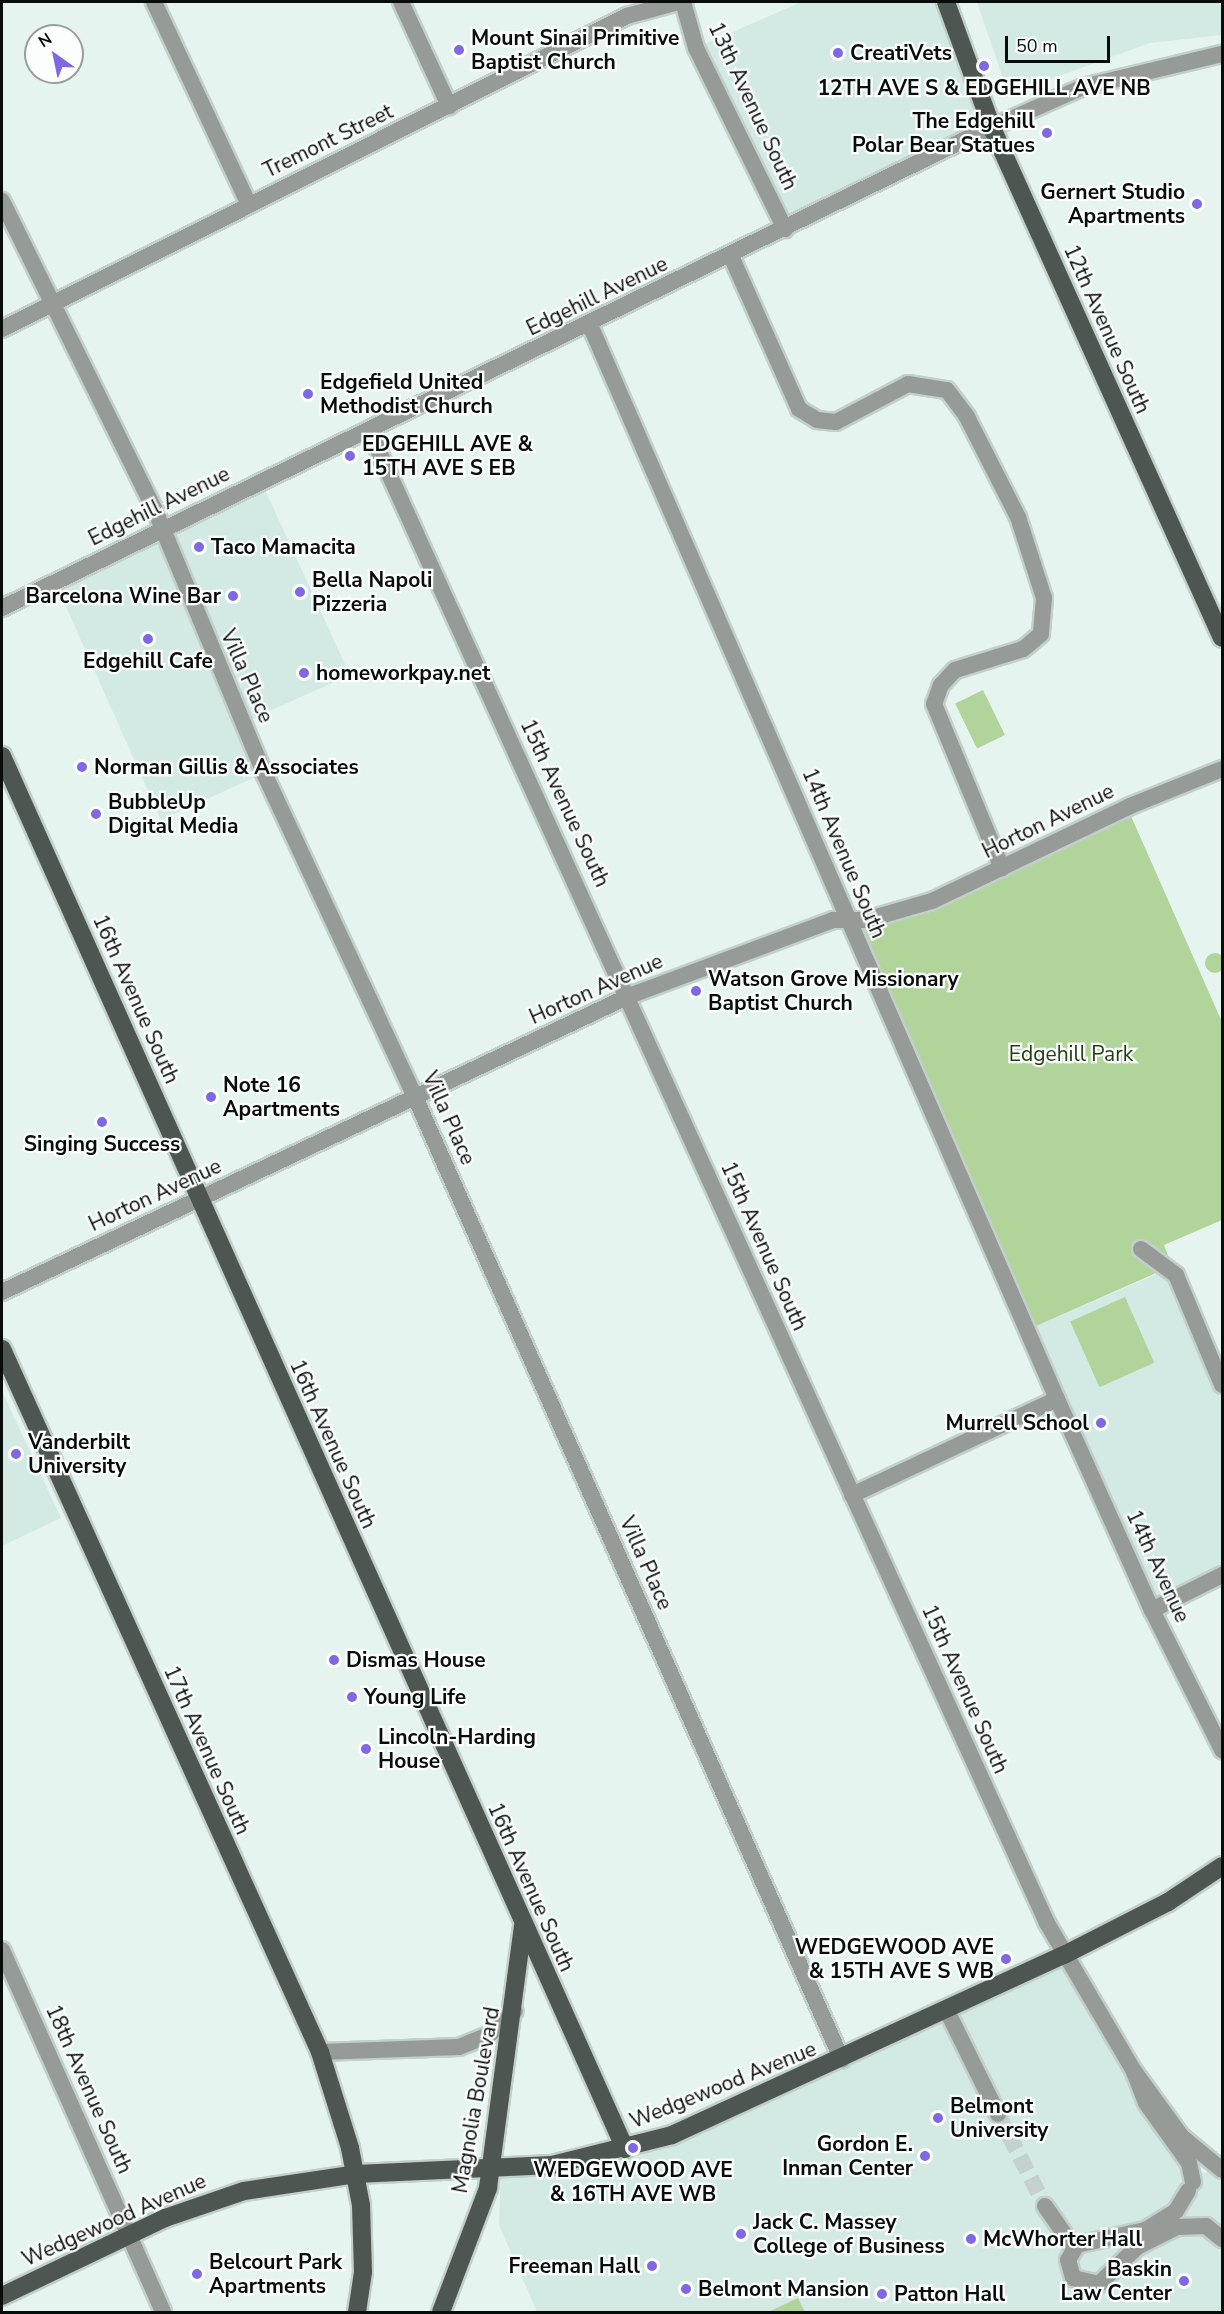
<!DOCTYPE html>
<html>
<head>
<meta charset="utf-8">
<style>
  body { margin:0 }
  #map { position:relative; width:1224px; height:2314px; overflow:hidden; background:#e6f4f0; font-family:"Nunito Sans",sans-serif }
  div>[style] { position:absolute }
  .built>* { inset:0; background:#d3eae4 }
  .green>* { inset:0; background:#b0d49a; transform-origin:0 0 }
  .round { border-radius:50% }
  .minor-tunnel>* { height:16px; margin-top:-8px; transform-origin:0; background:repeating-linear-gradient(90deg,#c5d1ce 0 16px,transparent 0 24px) }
  .roads { filter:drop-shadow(2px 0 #c2cfcb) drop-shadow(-2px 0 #c2cfcb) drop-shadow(0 2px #c2cfcb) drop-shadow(0 -2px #c2cfcb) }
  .minor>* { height:16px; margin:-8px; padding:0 8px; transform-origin:8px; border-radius:8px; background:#979b98 }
  .major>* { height:18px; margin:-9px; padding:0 9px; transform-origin:9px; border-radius:9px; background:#4e5651 }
  .dots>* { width:16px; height:16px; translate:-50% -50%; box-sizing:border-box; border:3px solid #fcfefe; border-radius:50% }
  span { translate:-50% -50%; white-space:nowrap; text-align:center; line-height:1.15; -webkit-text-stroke:4.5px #fcfefe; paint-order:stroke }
  .poi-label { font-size:21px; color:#080c0b; font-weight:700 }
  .left { translate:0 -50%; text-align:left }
  .right { translate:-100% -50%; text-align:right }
  .street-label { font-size:21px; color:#080c0b }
  .park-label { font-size:21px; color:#243d10 }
  .frame { position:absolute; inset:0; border:3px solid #080c0b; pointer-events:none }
  .north { position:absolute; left:24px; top:24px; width:60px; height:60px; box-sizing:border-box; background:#fcfefe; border:2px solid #9a9d9d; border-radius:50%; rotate:327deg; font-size:16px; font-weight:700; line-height:24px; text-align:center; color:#080c0b }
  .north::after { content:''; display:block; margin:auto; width:21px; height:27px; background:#7e68e3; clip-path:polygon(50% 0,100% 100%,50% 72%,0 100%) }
  .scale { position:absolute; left:1005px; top:36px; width:105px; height:27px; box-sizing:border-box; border:3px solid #080c0b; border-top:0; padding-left:8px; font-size:18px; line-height:21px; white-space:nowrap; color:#080c0b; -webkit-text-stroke:4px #fcfefe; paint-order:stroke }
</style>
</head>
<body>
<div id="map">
  <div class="built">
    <div style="clip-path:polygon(801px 2px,946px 2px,992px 128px,785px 229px,696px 48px)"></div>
    <div style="clip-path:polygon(977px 2px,1222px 2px,1222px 35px,1150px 43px,1020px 90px,1006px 87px)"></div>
    <div style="clip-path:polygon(261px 481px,350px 675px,243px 723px,264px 773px,161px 820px,55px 582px)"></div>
    <div style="clip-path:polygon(1173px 1267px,1222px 1385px,1222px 1575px,1152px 1610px,1027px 1330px)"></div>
    <div style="clip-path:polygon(2px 1391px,61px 1518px,2px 1546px)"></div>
    <div style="clip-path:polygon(1064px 1955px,1202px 2173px,1222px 2170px,1222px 2312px,537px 2312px,499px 2225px,501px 2169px,672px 2135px)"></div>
  </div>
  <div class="green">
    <div style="left:983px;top:690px;width:50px;height:31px;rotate:64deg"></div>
    <div style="clip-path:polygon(1127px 807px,1222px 1022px,1222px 1220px,1164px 1245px,1172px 1266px,1027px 1330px,849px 920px,932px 901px)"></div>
    <div class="round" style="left:1205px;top:953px;width:20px;height:20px"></div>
    <div style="left:1125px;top:1297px;width:72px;height:60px;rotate:66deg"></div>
    <div style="clip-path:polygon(798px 2298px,805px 2312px,768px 2312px)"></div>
  </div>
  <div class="minor-tunnel">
    <div style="left:998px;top:2114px;width:103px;rotate:62.9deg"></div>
  </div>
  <div class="roads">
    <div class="minor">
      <div style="left:154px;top:2px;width:224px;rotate:64.9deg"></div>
      <div style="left:401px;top:2px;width:115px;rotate:65.2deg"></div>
      <div style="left:683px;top:2px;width:48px;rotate:74.2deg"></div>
      <div style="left:696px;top:48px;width:202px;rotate:63.8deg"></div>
      <div style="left:2px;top:201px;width:345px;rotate:63.7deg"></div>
      <div style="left:155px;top:510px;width:285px;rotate:67.5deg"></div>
      <div style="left:264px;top:773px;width:357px;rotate:65deg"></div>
      <div style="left:415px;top:1097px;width:1053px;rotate:66.09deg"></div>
      <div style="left:731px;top:256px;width:167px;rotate:66deg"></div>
      <div style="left:799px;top:409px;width:21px;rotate:31deg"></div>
      <div style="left:817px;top:420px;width:19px;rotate:6deg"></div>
      <div style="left:836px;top:422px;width:81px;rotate:-27.8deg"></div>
      <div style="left:908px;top:384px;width:39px;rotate:9deg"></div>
      <div style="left:947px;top:390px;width:34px;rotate:53deg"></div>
      <div style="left:967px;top:417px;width:112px;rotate:63deg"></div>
      <div style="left:1018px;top:517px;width:85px;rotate:72.2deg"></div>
      <div style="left:1044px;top:598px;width:36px;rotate:95deg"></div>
      <div style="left:1041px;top:634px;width:23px;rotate:140deg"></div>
      <div style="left:1023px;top:649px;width:71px;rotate:162.8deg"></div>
      <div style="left:955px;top:670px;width:21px;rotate:133deg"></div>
      <div style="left:941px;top:685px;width:20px;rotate:110deg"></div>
      <div style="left:934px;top:704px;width:178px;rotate:67.5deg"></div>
      <div style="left:590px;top:325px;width:1171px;rotate:66.5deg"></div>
      <div style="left:1057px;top:1399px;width:231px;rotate:65.8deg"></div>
      <div style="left:1152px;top:1610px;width:157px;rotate:63.4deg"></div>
      <div style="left:2px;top:329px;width:699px;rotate:-26.6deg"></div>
      <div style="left:627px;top:16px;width:54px;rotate:-15.1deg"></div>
      <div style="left:370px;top:432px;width:1638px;rotate:65.58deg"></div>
      <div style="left:1047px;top:1923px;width:172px;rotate:59.6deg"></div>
      <div style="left:2px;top:608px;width:1072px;rotate:-25.94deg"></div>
      <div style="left:966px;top:139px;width:128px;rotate:-24deg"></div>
      <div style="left:1083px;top:87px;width:143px;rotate:-13.4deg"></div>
      <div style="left:1141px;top:1249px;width:44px;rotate:36.6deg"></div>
      <div style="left:1176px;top:1275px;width:119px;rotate:67.3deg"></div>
      <div style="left:2px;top:1292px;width:693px;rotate:-25.27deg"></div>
      <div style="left:629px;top:996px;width:218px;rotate:-20.4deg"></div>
      <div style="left:833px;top:920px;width:33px"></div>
      <div style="left:866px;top:920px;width:69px;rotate:-16.1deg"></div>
      <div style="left:932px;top:901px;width:220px;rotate:-25.6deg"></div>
      <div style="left:1130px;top:806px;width:99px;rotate:-21.9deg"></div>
      <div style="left:852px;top:1495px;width:226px;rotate:-25.1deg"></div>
      <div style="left:1152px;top:1610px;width:78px;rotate:-26.6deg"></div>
      <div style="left:2px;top:1950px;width:396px;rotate:66deg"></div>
      <div style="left:947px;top:2011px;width:115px;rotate:63.7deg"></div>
      <div style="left:320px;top:2052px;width:139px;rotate:-2.1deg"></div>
      <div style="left:459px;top:2047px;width:32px;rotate:-22deg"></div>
      <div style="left:489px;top:2035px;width:35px;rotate:-43deg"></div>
      <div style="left:1193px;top:2182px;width:19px;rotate:-102deg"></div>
      <div style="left:1189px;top:2163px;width:74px;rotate:-125.6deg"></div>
      <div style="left:1146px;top:2103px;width:34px;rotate:-111deg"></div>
      <div style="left:1134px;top:2071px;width:82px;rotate:54deg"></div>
      <div style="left:1182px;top:2137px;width:52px;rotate:39.5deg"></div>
      <div style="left:1188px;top:2191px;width:23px;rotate:121deg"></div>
      <div style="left:1176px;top:2211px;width:36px;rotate:148deg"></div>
      <div style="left:1145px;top:2230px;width:70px;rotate:167.6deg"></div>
      <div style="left:1077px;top:2245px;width:17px;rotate:121deg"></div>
      <div style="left:1068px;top:2260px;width:19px;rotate:74deg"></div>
      <div style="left:1073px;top:2278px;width:27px;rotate:13deg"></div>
      <div style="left:1099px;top:2284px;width:53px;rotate:-44.2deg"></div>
      <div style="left:1137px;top:2247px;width:45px;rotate:-26.6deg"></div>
      <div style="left:1177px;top:2227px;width:29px;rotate:-2deg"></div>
      <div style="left:1206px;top:2226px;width:21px;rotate:39deg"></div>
      <div style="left:1045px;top:2206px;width:51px;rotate:55.4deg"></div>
    </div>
    <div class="major">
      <div style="left:946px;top:2px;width:134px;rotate:69.9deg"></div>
      <div style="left:992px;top:128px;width:559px;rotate:65.73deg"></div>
      <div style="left:2px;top:756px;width:1526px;rotate:65.9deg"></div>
      <div style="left:2px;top:1349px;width:772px;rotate:65.66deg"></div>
      <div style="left:320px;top:2052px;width:101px;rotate:72.6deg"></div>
      <div style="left:350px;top:2148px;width:58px;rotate:79.1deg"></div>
      <div style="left:361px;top:2205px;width:67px;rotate:88.3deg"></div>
      <div style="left:363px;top:2272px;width:40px;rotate:98.5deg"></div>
      <div style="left:2px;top:2296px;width:181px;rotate:-25.6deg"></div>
      <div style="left:165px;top:2218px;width:83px;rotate:-18.9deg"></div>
      <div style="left:244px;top:2191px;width:113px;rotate:-8.6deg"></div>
      <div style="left:356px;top:2174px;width:196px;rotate:-2.6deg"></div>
      <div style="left:552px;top:2165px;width:124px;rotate:-14deg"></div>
      <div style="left:672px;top:2135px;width:431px;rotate:-24.7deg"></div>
      <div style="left:1064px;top:1955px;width:117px;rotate:-27deg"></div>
      <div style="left:1168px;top:1902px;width:65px;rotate:-33.7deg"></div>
      <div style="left:441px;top:2312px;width:133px;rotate:-69.2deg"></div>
      <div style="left:488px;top:2188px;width:264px;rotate:-82.4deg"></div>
    </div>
  </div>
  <div class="dots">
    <div style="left:459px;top:50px;background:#7e68e3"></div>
    <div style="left:838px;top:53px;background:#7e68e3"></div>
    <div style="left:984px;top:66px;background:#7e68e3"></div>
    <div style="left:1047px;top:133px;background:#7e68e3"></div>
    <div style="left:1197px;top:204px;background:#7e68e3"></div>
    <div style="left:308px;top:394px;background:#7e68e3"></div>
    <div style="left:350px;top:456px;background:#7e68e3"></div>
    <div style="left:199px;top:547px;background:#7e68e3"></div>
    <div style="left:300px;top:592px;background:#7e68e3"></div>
    <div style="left:233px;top:596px;background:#7e68e3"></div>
    <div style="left:148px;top:639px;background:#7e68e3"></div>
    <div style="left:304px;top:673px;background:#7e68e3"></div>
    <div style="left:82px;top:767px;background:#7e68e3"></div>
    <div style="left:96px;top:814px;background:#7e68e3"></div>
    <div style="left:696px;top:991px;background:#7e68e3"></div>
    <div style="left:211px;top:1097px;background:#7e68e3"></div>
    <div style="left:102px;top:1122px;background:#7e68e3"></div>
    <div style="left:1101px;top:1423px;background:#7e68e3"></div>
    <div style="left:16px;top:1454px;background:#7e68e3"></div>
    <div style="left:334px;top:1660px;background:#7e68e3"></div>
    <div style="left:352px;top:1697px;background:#7e68e3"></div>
    <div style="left:366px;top:1749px;background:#7e68e3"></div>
    <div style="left:1006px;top:1959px;background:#7e68e3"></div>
    <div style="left:938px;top:2118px;background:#7e68e3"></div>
    <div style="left:633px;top:2148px;background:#7e68e3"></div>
    <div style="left:925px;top:2156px;background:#7e68e3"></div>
    <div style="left:741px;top:2234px;background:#7e68e3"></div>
    <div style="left:971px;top:2239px;background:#7e68e3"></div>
    <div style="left:652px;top:2266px;background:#7e68e3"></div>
    <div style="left:197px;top:2274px;background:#7e68e3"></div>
    <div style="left:1184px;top:2281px;background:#7e68e3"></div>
    <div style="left:686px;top:2289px;background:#7e68e3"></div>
    <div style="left:882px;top:2294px;background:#7e68e3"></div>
  </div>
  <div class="poi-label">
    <span class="left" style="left:471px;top:50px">Mount Sinai Primitive<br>Baptist Church</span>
    <span class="left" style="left:850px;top:53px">CreatiVets</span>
    <span style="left:984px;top:88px">12TH AVE S &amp; EDGEHILL AVE NB</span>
    <span class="right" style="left:1035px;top:133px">The Edgehill<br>Polar Bear Statues</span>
    <span class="right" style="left:1185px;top:204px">Gernert Studio<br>Apartments</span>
    <span class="left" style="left:320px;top:394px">Edgefield United<br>Methodist Church</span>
    <span class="left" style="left:362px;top:456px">EDGEHILL AVE &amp;<br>15TH AVE S EB</span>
    <span class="left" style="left:211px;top:547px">Taco Mamacita</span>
    <span class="left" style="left:312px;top:592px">Bella Napoli<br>Pizzeria</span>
    <span class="right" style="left:221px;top:596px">Barcelona Wine Bar</span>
    <span style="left:148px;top:661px">Edgehill Cafe</span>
    <span class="left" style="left:316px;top:673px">homeworkpay.net</span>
    <span class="left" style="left:94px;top:767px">Norman Gillis &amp; Associates</span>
    <span class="left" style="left:108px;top:814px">BubbleUp<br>Digital Media</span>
    <span class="left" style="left:708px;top:991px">Watson Grove Missionary<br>Baptist Church</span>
    <span class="left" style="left:223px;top:1097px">Note 16<br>Apartments</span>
    <span style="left:102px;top:1144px">Singing Success</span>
    <span class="right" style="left:1089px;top:1423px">Murrell School</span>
    <span class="left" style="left:28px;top:1454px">Vanderbilt<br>University</span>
    <span class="left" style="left:346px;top:1660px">Dismas House</span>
    <span class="left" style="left:364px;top:1697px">Young Life</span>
    <span class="left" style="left:378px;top:1749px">Lincoln-Harding<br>House</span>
    <span class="right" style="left:994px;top:1959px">WEDGEWOOD AVE<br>&amp; 15TH AVE S WB</span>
    <span class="left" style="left:950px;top:2118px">Belmont<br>University</span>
    <span class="right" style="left:913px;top:2156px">Gordon E.<br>Inman Center</span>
    <span style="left:633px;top:2182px">WEDGEWOOD AVE<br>&amp; 16TH AVE WB</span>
    <span class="left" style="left:753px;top:2234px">Jack C. Massey<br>College of Business</span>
    <span class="left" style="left:983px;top:2239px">McWhorter Hall</span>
    <span class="left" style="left:209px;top:2274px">Belcourt Park<br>Apartments</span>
    <span class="right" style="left:640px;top:2266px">Freeman Hall</span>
    <span class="right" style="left:1172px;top:2281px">Baskin<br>Law Center</span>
    <span class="left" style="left:698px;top:2289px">Belmont Mansion</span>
    <span class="left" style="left:894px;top:2294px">Patton Hall</span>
  </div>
  <div class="street-label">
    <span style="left:753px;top:106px;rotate:65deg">13th Avenue South</span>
    <span style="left:328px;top:141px;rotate:-26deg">Tremont Street</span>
    <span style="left:597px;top:296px;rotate:-26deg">Edgehill Avenue</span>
    <span style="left:1107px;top:329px;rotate:66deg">12th Avenue South</span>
    <span style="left:159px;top:506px;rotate:-26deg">Edgehill Avenue</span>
    <span style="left:247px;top:676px;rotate:66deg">Villa Place</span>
    <span style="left:565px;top:803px;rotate:65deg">15th Avenue South</span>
    <span style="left:1048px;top:821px;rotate:-26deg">Horton Avenue</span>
    <span style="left:844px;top:853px;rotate:67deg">14th Avenue South</span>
    <span style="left:596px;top:989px;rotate:-24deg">Horton Avenue</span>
    <span style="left:136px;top:999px;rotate:66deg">16th Avenue South</span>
    <span style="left:449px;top:1118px;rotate:66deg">Villa Place</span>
    <span style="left:155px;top:1195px;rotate:-25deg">Horton Avenue</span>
    <span style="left:764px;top:1246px;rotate:66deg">15th Avenue South</span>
    <span style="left:333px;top:1444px;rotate:66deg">16th Avenue South</span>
    <span style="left:646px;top:1563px;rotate:66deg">Villa Place</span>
    <span style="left:1158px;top:1566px;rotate:65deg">14th Avenue</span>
    <span style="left:965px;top:1689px;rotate:66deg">15th Avenue South</span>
    <span style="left:207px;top:1750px;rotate:66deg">17th Avenue South</span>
    <span style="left:531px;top:1887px;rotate:66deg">16th Avenue South</span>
    <span style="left:723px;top:2085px;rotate:-22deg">Wedgewood Avenue</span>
    <span style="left:89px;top:2089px;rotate:66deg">18th Avenue South</span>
    <span style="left:476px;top:2100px;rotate:-80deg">Magnolia Boulevard</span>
    <span style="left:114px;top:2220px;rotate:-24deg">Wedgewood Avenue</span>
  </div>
  <div class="park-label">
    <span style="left:1071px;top:1054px">Edgehill Park</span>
  </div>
  <div class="frame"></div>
  <div class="north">N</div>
  <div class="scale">50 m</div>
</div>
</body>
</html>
